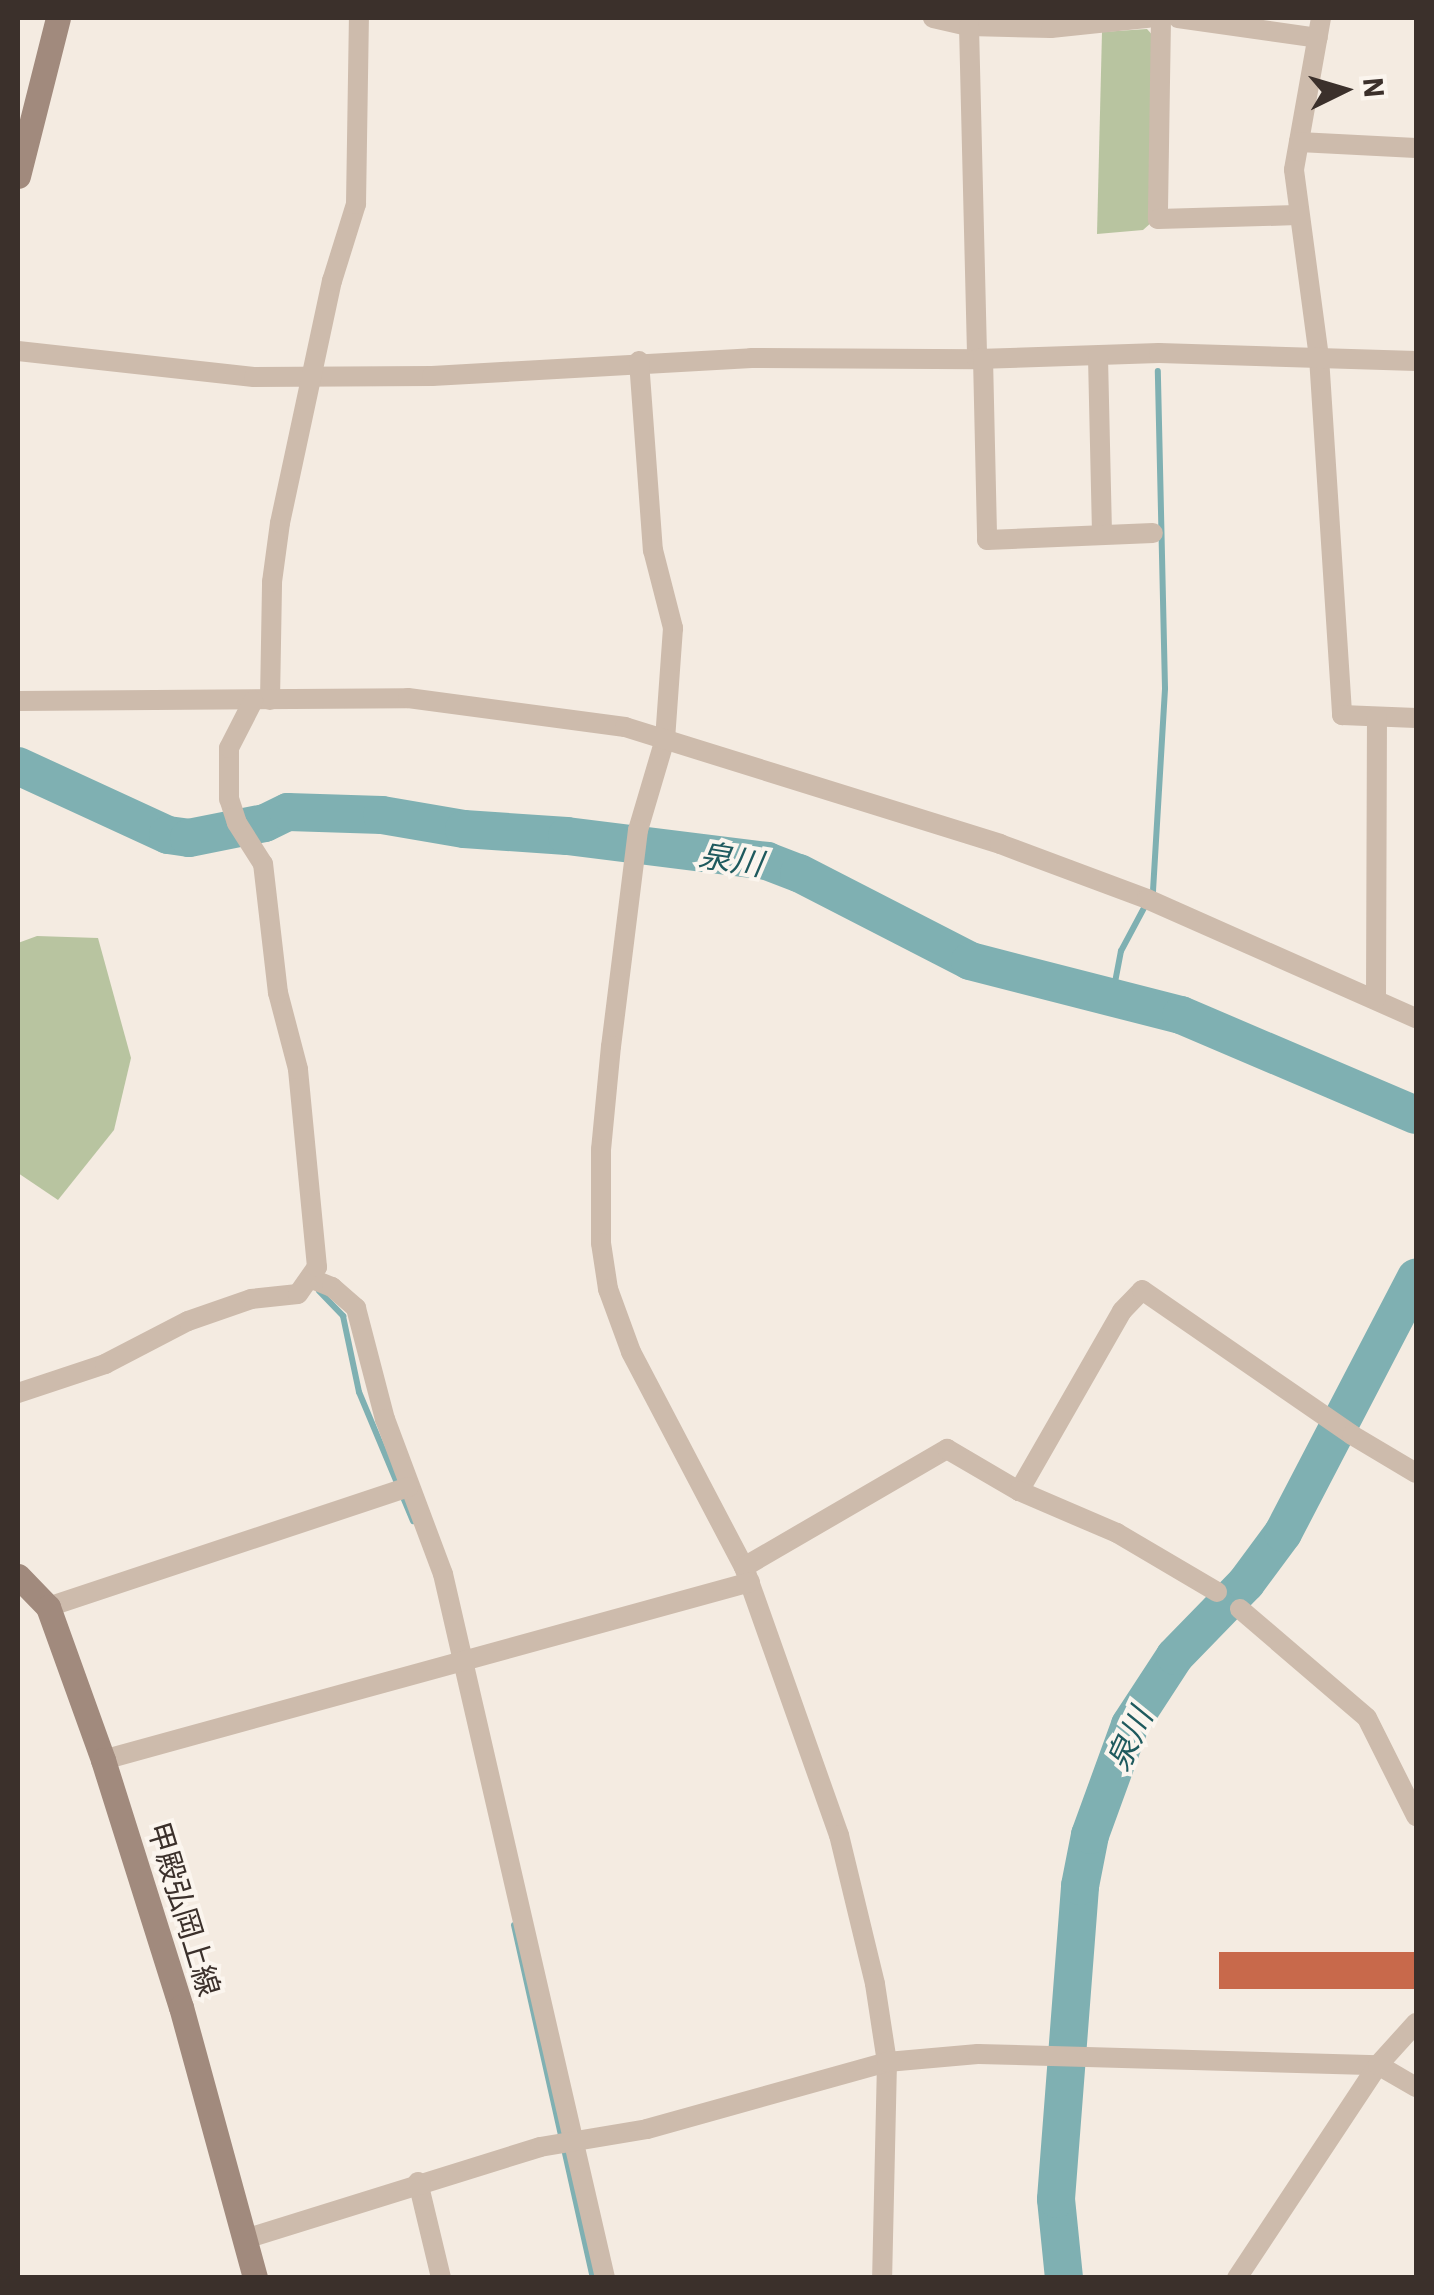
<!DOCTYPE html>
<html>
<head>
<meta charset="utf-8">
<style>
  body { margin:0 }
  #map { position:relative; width:1434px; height:2295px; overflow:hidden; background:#f4ebe1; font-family:"IBM Plex Sans","Noto Sans JP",sans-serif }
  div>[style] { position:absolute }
  .green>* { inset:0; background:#b8c4a0 }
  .stream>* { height:6px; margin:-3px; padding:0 3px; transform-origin:3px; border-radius:3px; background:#7fb0b2 }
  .river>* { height:38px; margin:-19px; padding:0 19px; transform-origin:19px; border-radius:19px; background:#7fb0b2 }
  .building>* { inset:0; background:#c8694b; transform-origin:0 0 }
  .street>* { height:20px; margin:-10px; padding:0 10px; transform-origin:10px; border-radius:10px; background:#cdbbac }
  .secondary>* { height:25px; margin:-12.5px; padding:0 12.5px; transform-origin:12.5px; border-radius:12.5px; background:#a18a7d }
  span { translate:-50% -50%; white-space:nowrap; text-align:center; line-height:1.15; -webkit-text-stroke:8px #fbf5ee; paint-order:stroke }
  .street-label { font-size:30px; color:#3b302b }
  .water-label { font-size:32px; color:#1f5a5e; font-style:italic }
  .frame { position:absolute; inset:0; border:20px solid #3b302b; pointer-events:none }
  .north { position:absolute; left:1294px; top:40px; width:100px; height:100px; -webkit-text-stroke:8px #fbf5ee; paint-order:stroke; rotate:85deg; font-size:28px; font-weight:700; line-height:40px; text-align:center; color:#3b302b }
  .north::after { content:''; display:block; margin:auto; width:35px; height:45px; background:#3b302b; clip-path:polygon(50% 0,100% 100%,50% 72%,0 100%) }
</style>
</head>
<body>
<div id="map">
  <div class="green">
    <div style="clip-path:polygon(1147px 29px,1155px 38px,1152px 222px,1143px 230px,1097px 234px,1102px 32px)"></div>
    <div style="clip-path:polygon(37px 936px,98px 938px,131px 1058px,114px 1130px,58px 1200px,18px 1173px,18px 943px)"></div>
  </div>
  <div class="stream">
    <div style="left:1112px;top:998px;width:48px;rotate:-79.2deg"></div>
    <div style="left:1121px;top:951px;width:68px;rotate:-61.9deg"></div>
    <div style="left:1153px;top:891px;width:203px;rotate:-86.6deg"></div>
    <div style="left:1165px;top:688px;width:317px;rotate:-91.3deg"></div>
    <div style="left:319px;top:1291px;width:35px;rotate:46deg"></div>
    <div style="left:343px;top:1316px;width:78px;rotate:78.1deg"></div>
    <div style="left:359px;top:1392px;width:140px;rotate:67.3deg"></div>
    <div style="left:514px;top:1925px;width:362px;rotate:77.4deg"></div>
  </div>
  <div class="river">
    <div style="left:18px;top:766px;width:165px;rotate:24.7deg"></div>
    <div style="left:168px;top:835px;width:21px;rotate:8deg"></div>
    <div style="left:189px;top:838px;width:77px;rotate:-11.2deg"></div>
    <div style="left:265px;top:823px;width:25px;rotate:-26deg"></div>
    <div style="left:288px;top:812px;width:94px;rotate:1.8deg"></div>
    <div style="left:382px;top:815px;width:83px;rotate:9.7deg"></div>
    <div style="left:464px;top:829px;width:103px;rotate:3.9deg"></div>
    <div style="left:567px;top:836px;width:202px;rotate:7.1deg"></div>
    <div style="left:767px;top:861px;width:34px;rotate:21deg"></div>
    <div style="left:799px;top:873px;width:192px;rotate:27.2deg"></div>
    <div style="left:970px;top:961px;width:218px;rotate:14.4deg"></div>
    <div style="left:1181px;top:1015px;width:255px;rotate:23.1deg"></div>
    <div style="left:1064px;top:2278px;width:79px;rotate:-95.8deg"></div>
    <div style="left:1056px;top:2199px;width:314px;rotate:-85.6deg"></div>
    <div style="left:1080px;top:1886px;width:52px;rotate:-78.9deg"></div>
    <div style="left:1090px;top:1835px;width:117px;rotate:-70deg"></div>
    <div style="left:1130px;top:1725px;width:82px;rotate:-56.9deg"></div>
    <div style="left:1175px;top:1656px;width:102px;rotate:-45.8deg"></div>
    <div style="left:1246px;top:1583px;width:62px;rotate:-53.5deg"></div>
    <div style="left:1283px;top:1533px;width:288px;rotate:-62.5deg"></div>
  </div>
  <div class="building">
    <div style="left:1219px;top:1952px;width:197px;height:37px"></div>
  </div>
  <div class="street">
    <div style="left:933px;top:18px;width:37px;rotate:13deg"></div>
    <div style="left:969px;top:26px;width:82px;rotate:1.4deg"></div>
    <div style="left:1051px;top:28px;width:98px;rotate:-5.9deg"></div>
    <div style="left:1161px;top:18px;width:201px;rotate:90.9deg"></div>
    <div style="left:1158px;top:219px;width:139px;rotate:-1.6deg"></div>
    <div style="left:1178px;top:18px;width:141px;rotate:8.1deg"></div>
    <div style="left:1321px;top:18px;width:154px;rotate:100.1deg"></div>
    <div style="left:1294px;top:170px;width:189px;rotate:82.4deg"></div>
    <div style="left:1319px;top:357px;width:359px;rotate:86.3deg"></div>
    <div style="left:1342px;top:715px;width:74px;rotate:2.3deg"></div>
    <div style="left:969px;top:26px;width:333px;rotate:88.6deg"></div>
    <div style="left:1299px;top:142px;width:117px;rotate:2.9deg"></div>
    <div style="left:18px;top:351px;width:237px;rotate:6.3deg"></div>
    <div style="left:254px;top:377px;width:178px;rotate:-0.3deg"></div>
    <div style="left:432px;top:376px;width:320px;rotate:-3.2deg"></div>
    <div style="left:751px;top:358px;width:226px;rotate:0.3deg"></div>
    <div style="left:977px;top:359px;width:182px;rotate:-1.9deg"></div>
    <div style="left:1159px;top:353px;width:257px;rotate:1.8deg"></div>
    <div style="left:1098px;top:357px;width:177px;rotate:88.7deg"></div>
    <div style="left:983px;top:358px;width:182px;rotate:88.7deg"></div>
    <div style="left:987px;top:540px;width:166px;rotate:-2.4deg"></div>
    <div style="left:639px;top:361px;width:190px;rotate:85.8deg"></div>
    <div style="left:653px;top:550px;width:81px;rotate:75.6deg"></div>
    <div style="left:673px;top:628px;width:111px;rotate:94.1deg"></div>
    <div style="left:665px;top:739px;width:95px;rotate:106.5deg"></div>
    <div style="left:638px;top:830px;width:218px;rotate:97.1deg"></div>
    <div style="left:611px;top:1046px;width:103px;rotate:95.5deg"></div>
    <div style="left:601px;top:1149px;width:94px;rotate:90deg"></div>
    <div style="left:601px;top:1243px;width:47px;rotate:81.3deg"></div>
    <div style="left:608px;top:1289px;width:67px;rotate:69.9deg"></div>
    <div style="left:631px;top:1352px;width:243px;rotate:62.3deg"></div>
    <div style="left:744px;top:1567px;width:284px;rotate:70.5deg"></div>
    <div style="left:839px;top:1835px;width:153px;rotate:76.4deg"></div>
    <div style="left:875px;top:1984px;width:79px;rotate:81.3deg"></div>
    <div style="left:887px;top:2062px;width:216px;rotate:91.3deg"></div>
    <div style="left:270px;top:700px;width:118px;rotate:-89deg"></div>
    <div style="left:272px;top:582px;width:60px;rotate:-82.3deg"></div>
    <div style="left:280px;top:523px;width:248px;rotate:-77.9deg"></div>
    <div style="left:332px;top:281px;width:81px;rotate:-72.7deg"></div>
    <div style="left:356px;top:204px;width:186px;rotate:-89.1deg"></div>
    <div style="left:18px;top:701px;width:390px;rotate:-0.4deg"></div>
    <div style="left:408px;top:698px;width:219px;rotate:7.6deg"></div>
    <div style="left:625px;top:727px;width:393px;rotate:17.3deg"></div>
    <div style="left:1000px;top:844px;width:157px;rotate:20.5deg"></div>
    <div style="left:1147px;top:899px;width:294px;rotate:23.9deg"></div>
    <div style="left:1376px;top:998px;width:281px;rotate:-89.8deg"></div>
    <div style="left:312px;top:1279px;width:22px;rotate:22deg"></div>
    <div style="left:332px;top:1287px;width:32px;rotate:41deg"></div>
    <div style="left:356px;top:1308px;width:115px;rotate:75.4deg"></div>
    <div style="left:385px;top:1419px;width:165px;rotate:69.5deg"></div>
    <div style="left:443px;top:1574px;width:722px;rotate:77.04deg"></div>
    <div style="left:18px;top:1393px;width:92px;rotate:-18.4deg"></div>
    <div style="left:105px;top:1364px;width:93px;rotate:-27.4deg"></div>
    <div style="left:188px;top:1321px;width:67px;rotate:-19.2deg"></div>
    <div style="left:251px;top:1299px;width:47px;rotate:-6.1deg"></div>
    <div style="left:298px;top:1294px;width:33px;rotate:-55deg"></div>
    <div style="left:317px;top:1267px;width:199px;rotate:-95.5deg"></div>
    <div style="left:298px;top:1069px;width:79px;rotate:-104.7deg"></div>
    <div style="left:278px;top:993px;width:130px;rotate:-96.6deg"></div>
    <div style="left:263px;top:864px;width:49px;rotate:-122.4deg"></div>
    <div style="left:237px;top:823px;width:25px;rotate:-108deg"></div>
    <div style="left:229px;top:799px;width:51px;rotate:-90deg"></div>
    <div style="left:229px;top:748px;width:53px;rotate:-62.9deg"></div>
    <div style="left:1019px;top:1491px;width:207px;rotate:-60.2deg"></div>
    <div style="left:1122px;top:1311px;width:29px;rotate:-46deg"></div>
    <div style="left:1142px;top:1290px;width:255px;rotate:34.6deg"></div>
    <div style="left:1352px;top:1435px;width:74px;rotate:30.7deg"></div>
    <div style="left:744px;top:1567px;width:235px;rotate:-30.2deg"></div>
    <div style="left:947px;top:1449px;width:83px;rotate:30.3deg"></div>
    <div style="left:1019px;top:1491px;width:107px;rotate:23.2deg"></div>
    <div style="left:1117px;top:1533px;width:116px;rotate:30.5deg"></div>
    <div style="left:48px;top:1607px;width:380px;rotate:-18.4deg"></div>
    <div style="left:1240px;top:1609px;width:167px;rotate:40.6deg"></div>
    <div style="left:1367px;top:1718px;width:110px;rotate:63.4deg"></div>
    <div style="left:103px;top:1760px;width:671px;rotate:-15.38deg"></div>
    <div style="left:418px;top:2182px;width:99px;rotate:76.5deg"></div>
    <div style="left:245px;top:2239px;width:309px;rotate:-17.3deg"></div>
    <div style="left:540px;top:2147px;width:109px;rotate:-9.5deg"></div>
    <div style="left:647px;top:2129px;width:249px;rotate:-15.6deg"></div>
    <div style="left:887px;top:2062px;width:91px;rotate:-5deg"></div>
    <div style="left:978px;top:2054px;width:400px;rotate:1.6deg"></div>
    <div style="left:1378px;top:2065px;width:44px;rotate:30.1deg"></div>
    <div style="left:1237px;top:2278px;width:255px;rotate:-56.5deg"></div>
    <div style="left:1378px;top:2065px;width:57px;rotate:-47.9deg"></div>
  </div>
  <div class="secondary">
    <div style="left:18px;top:176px;width:163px;rotate:-75.8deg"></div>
    <div style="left:18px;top:1576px;width:43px;rotate:45.9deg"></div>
    <div style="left:48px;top:1607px;width:163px;rotate:70.2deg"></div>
    <div style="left:103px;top:1760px;width:259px;rotate:72.5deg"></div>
    <div style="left:181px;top:2007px;width:281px;rotate:74.7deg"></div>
  </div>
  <div class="street-label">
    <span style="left:184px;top:1909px;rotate:73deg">甲殿弘岡上線</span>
  </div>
  <div class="water-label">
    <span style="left:731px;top:859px;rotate:9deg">泉川</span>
    <span style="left:1129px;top:1739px;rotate:-65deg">泉川</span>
  </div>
  <div class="frame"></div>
  <div class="north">N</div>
</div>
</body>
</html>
